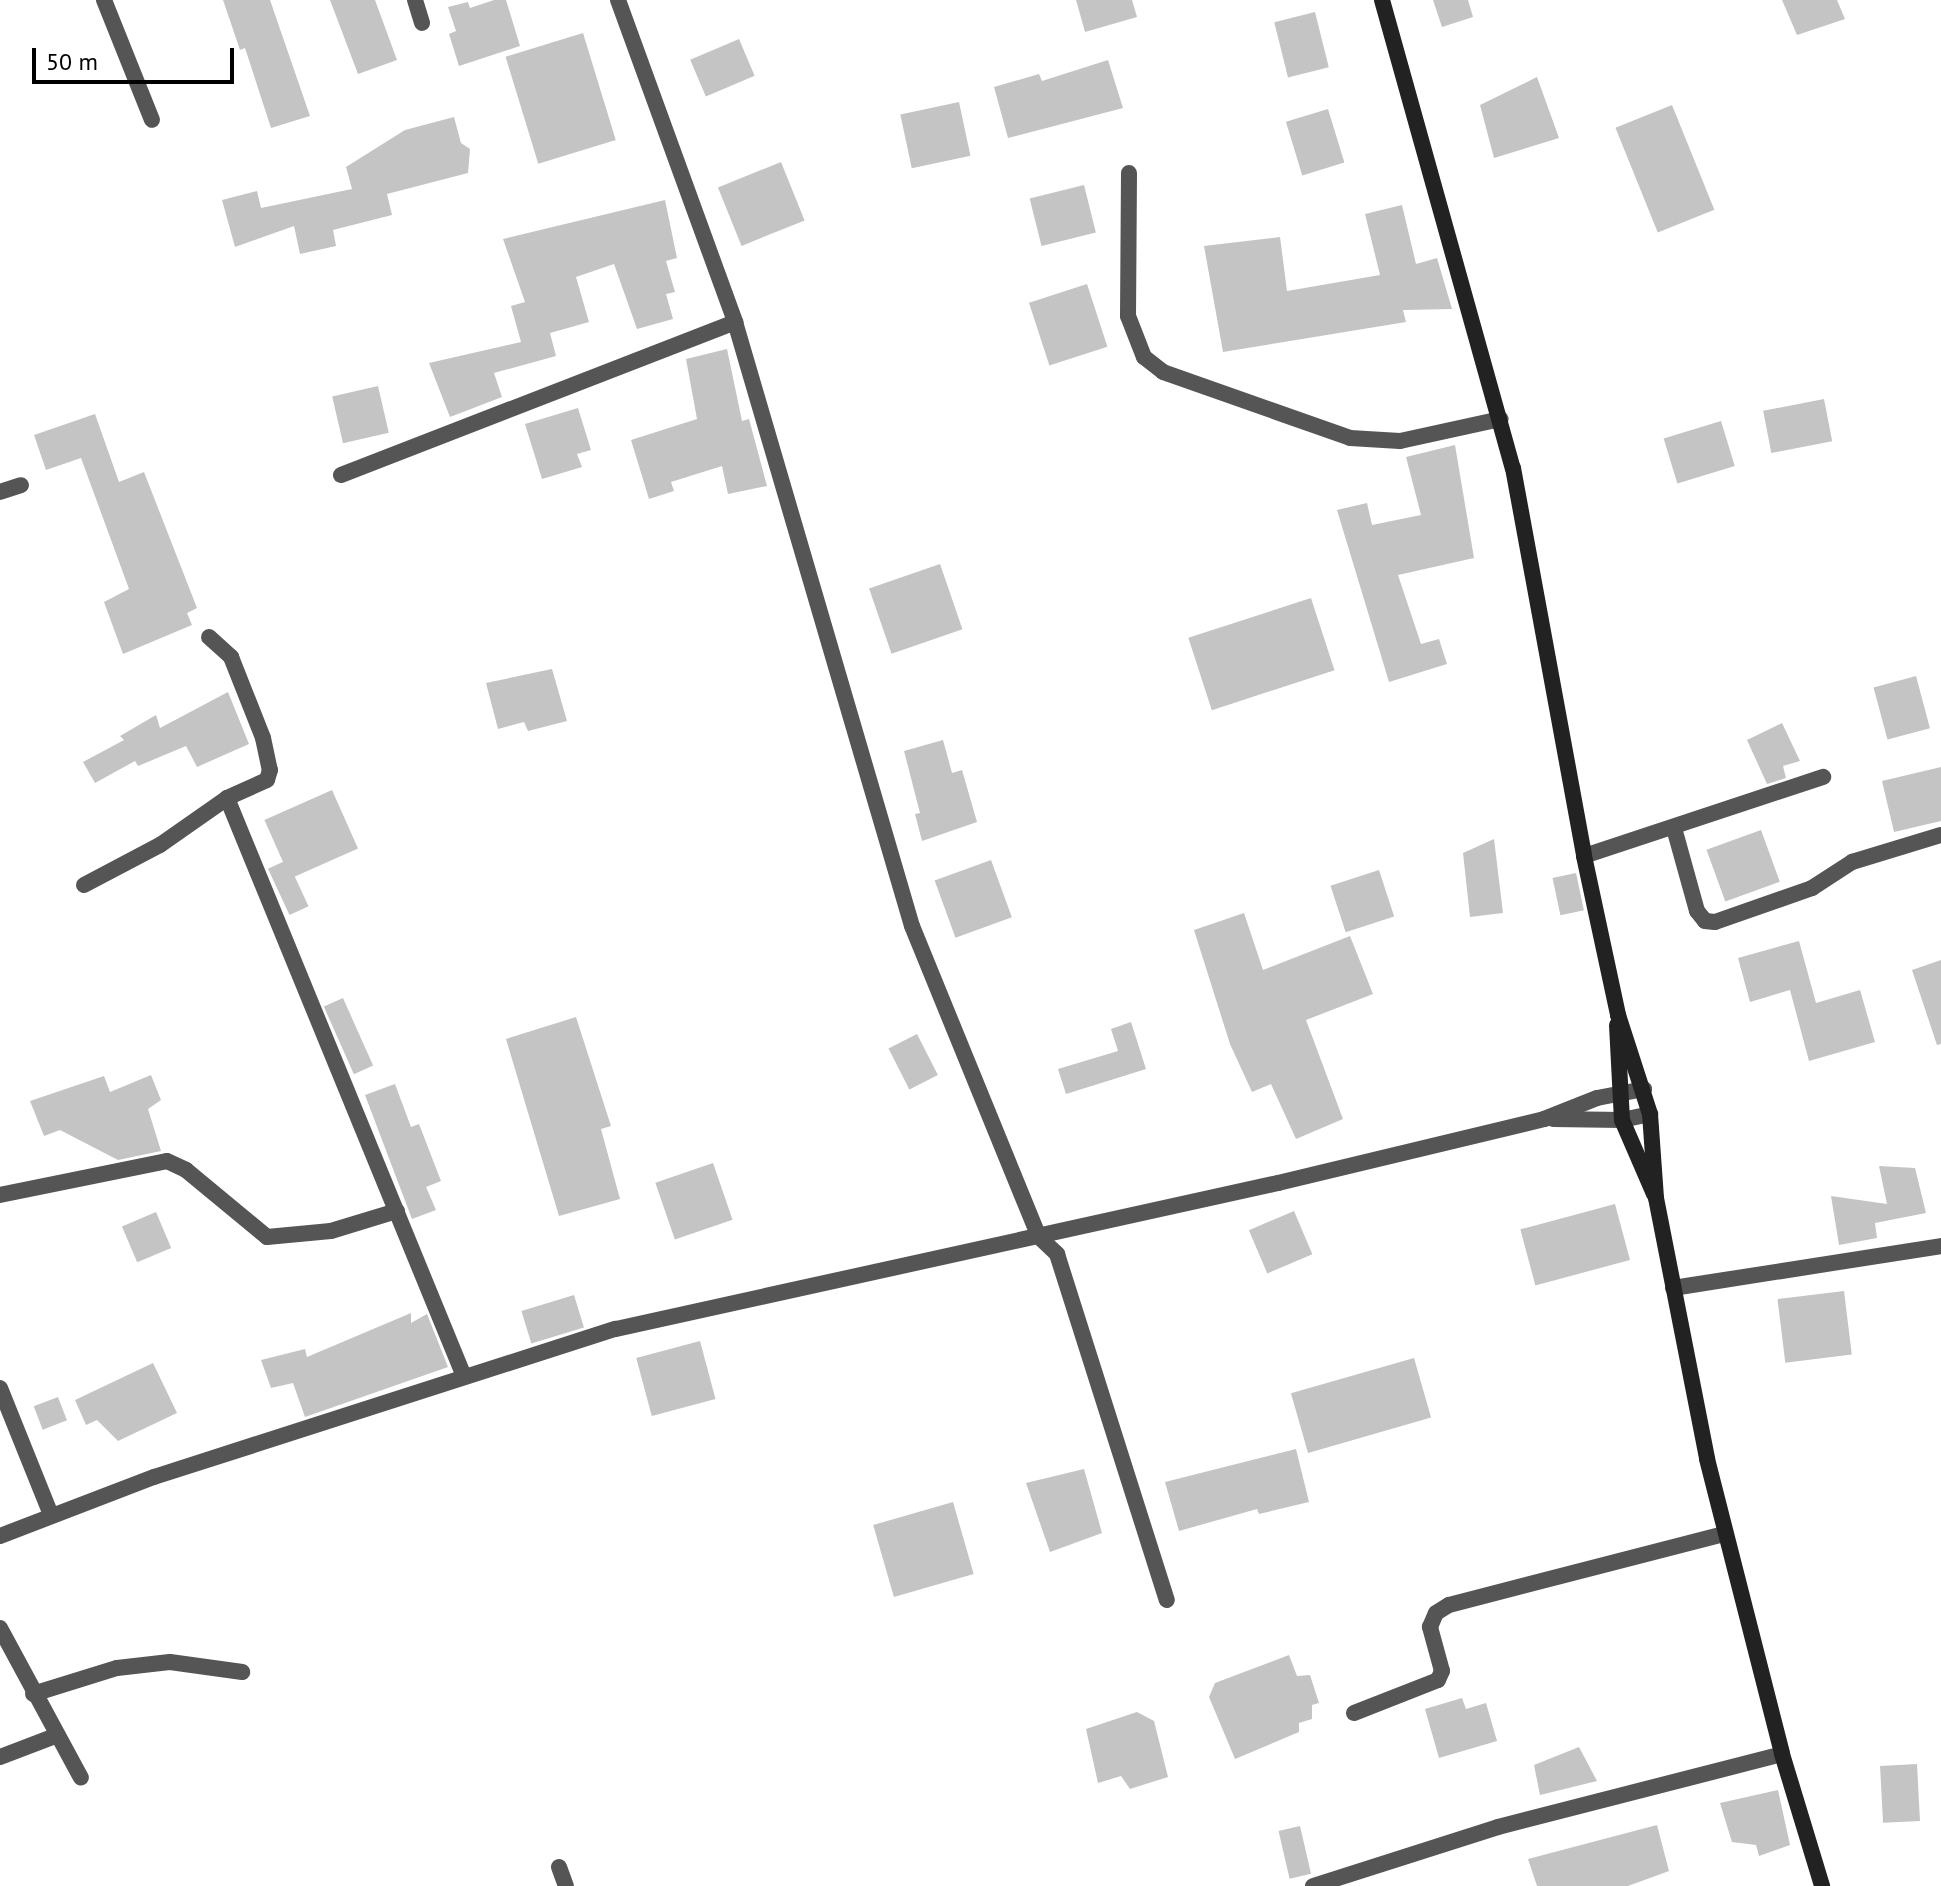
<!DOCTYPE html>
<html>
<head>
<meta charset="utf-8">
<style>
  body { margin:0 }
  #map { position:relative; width:1941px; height:1886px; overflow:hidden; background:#fff; font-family:"PT Sans",sans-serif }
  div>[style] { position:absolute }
  .building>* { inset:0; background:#c4c4c4; transform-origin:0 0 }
  .street>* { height:16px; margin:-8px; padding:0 8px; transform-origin:8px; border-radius:8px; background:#555 }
  .secondary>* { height:16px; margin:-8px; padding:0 8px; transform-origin:8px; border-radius:8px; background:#222 }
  span { translate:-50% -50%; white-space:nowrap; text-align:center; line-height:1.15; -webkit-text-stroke:6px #fff; paint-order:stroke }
  .scale { position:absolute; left:32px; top:48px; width:202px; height:36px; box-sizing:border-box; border:4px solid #000; border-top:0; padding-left:10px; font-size:24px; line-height:28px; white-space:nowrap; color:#000; -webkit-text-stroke:6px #fff; paint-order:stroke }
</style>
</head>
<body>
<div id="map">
  <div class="building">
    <div style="clip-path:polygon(223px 0,270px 0,310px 116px,271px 128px,245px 48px,240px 50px)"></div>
    <div style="clip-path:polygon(330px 0,375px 0,397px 60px,358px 74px)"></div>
    <div style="clip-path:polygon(494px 0,506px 0,520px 46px,459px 66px,449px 34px,456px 31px,448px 7px,468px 2px,470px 8px)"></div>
    <div style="clip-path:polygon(1076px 0,1132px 0,1137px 17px,1085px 32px)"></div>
    <div style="clip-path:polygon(1433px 0,1468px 0,1473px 17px,1442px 27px)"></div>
    <div style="clip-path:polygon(1782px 0,1837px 0,1845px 19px,1797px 35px)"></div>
    <div style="left:1315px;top:12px;width:57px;height:42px;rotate:76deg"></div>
    <div style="left:583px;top:33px;width:112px;height:81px;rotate:73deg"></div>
    <div style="left:739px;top:39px;width:40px;height:53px;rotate:67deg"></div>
    <div style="clip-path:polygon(1108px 60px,1123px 108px,1008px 138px,994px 87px,1039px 74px,1042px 81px)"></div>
    <div style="clip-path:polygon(1537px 77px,1559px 138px,1494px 158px,1480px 105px)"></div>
    <div style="left:959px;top:102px;width:55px;height:60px;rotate:78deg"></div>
    <div style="left:1672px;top:105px;width:113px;height:61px;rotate:68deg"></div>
    <div style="left:1328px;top:109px;width:56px;height:44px;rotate:73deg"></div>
    <div style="clip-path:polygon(454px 117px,461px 143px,470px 149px,468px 173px,387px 194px,392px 215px,333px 230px,336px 246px,300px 254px,294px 226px,235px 247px,222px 200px,257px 191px,261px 208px,352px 189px,346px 167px,405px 130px)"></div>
    <div style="left:781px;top:162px;width:63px;height:68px;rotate:68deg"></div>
    <div style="left:1084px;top:185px;width:49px;height:56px;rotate:76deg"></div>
    <div style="clip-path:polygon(665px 200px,677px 258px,666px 261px,675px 292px,666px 294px,673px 319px,637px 329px,614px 264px,576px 277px,589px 322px,550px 333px,556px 356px,494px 373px,502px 397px,450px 417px,429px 363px,521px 342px,511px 306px,525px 302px,503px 239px)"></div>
    <div style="clip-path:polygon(1402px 205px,1416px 264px,1437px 258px,1452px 309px,1403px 310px,1406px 322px,1223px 352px,1204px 246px,1280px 237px,1287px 291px,1380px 275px,1365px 214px)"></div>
    <div style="left:1087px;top:284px;width:66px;height:61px;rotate:72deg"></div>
    <div style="clip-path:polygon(727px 349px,742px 421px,749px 419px,767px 486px,728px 494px,722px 466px,671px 482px,674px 491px,649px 499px,631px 440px,697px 419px,686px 359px)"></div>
    <div style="left:378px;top:386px;width:48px;height:47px;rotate:77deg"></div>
    <div style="left:1824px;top:399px;width:43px;height:62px;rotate:79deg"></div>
    <div style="clip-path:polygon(578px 408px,591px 450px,577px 454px,582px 467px,542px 479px,525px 424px)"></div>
    <div style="clip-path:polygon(95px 414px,119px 482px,144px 472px,197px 608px,187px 613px,192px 625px,123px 654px,104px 602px,129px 589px,81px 458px,46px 470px,34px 435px)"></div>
    <div style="left:1721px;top:421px;width:47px;height:60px;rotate:73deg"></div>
    <div style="clip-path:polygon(1455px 445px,1474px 558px,1398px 575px,1421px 644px,1439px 639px,1447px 664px,1389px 682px,1337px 510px,1367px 503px,1372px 525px,1421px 515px,1406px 457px)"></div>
    <div style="left:940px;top:564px;width:69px;height:75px;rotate:71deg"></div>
    <div style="left:1311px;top:598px;width:76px;height:129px;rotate:72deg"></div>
    <div style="clip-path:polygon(552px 669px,567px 721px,528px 731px,524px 722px,498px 729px,486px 683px)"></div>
    <div style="left:1916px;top:676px;width:54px;height:44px;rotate:75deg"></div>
    <div style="clip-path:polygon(228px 692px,249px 744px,197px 767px,186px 746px,138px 766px,135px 761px,95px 783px,83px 762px,124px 740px,120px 736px,156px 715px,160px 728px)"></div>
    <div style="clip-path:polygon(1782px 723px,1800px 761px,1783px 766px,1786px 778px,1767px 784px,1747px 740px)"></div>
    <div style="clip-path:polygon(943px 740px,952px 773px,962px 770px,977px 822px,922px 841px,915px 814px,920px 813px,904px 751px)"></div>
    <div style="clip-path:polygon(1941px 767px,1941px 821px,1894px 832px,1882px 781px)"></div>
    <div style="left:332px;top:790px;width:64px;height:74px;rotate:66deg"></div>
    <div style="left:1761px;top:830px;width:55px;height:58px;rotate:70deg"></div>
    <div style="clip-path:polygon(1494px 839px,1503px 913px,1470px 917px,1463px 853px)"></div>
    <div style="left:287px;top:860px;width:51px;height:21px;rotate:65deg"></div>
    <div style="left:991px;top:860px;width:61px;height:60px;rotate:70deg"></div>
    <div style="left:1379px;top:870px;width:49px;height:51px;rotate:72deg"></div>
    <div style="left:1576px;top:873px;width:38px;height:24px;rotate:78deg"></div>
    <div style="clip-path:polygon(1244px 913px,1263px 970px,1350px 936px,1373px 994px,1306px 1020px,1343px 1119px,1296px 1139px,1271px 1084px,1252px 1092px,1230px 1044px,1194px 930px)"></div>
    <div style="clip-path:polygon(1799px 941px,1816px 1003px,1860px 990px,1875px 1042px,1809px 1061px,1790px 990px,1750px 1002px,1738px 958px)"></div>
    <div style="clip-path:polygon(1941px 960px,1941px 1044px,1937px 1045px,1912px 970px)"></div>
    <div style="left:343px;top:998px;width:74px;height:21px;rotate:66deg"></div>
    <div style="clip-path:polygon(576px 1017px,611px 1126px,601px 1129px,620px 1199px,559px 1216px,506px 1039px)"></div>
    <div style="clip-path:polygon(1131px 1022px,1146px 1069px,1066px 1094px,1058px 1069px,1118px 1051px,1111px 1029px)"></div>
    <div style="left:917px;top:1034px;width:46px;height:32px;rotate:63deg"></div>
    <div style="clip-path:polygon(151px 1075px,161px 1100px,148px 1109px,161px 1151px,118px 1160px,60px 1130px,44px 1136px,30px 1101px,104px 1076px,110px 1092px)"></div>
    <div style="clip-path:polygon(395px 1084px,411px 1127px,419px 1124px,441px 1181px,426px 1187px,436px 1210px,412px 1219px,365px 1095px)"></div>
    <div style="left:713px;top:1163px;width:60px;height:61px;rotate:71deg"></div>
    <div style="clip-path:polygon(1879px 1166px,1915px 1168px,1926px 1213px,1875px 1223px,1877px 1238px,1839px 1245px,1831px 1196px,1887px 1204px)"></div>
    <div style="left:1615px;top:1204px;width:58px;height:98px;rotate:75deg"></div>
    <div style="left:1294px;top:1211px;width:47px;height:49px;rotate:67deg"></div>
    <div style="left:156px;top:1212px;width:39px;height:37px;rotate:67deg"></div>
    <div style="left:1844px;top:1291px;width:64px;height:67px;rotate:83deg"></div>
    <div style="left:574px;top:1295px;width:34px;height:55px;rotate:73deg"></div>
    <div style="clip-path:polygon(411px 1313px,411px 1323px,427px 1314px,448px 1367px,305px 1417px,293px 1383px,271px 1388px,261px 1360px,305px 1349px,307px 1357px)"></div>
    <div style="left:700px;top:1341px;width:60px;height:66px;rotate:75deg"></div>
    <div style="left:1414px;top:1358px;width:62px;height:128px;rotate:74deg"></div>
    <div style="clip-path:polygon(153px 1363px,177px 1413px,118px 1441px,97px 1420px,86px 1425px,75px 1400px)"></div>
    <div style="left:58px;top:1397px;width:25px;height:26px;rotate:69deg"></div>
    <div style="clip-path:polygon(1296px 1449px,1309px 1502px,1259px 1514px,1257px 1509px,1179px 1531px,1165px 1482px)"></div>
    <div style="clip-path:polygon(1084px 1469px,1102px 1533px,1050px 1552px,1026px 1483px)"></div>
    <div style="left:953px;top:1502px;width:75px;height:83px;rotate:74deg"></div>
    <div style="clip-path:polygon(1289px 1655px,1297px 1676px,1310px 1675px,1319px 1703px,1312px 1705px,1312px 1719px,1299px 1723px,1299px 1732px,1235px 1759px,1209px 1697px,1215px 1683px)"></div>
    <div style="clip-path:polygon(1462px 1698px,1466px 1709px,1486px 1703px,1497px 1741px,1439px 1758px,1425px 1709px)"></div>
    <div style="clip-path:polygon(1137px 1712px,1154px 1721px,1168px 1777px,1130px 1789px,1121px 1776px,1098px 1783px,1086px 1729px)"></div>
    <div style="clip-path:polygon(1579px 1747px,1597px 1781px,1540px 1795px,1534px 1765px)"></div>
    <div style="left:1917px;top:1764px;width:57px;height:37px;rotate:87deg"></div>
    <div style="clip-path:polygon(1778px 1790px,1790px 1845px,1759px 1856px,1756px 1845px,1732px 1842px,1720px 1803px)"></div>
    <div style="clip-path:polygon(1657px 1825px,1669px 1871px,1628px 1886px,1537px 1886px,1528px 1859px)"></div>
    <div style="left:1300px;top:1826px;width:49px;height:22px;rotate:77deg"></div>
  </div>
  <div class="street">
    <div style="left:104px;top:0;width:129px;rotate:68.2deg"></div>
    <div style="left:415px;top:0;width:24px;rotate:73deg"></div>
    <div style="left:618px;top:0;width:343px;rotate:70deg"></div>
    <div style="left:735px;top:322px;width:629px;rotate:73.67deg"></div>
    <div style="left:912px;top:926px;width:336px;rotate:67.8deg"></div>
    <div style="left:1039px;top:1237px;width:25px;rotate:43deg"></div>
    <div style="left:1057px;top:1254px;width:363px;rotate:72.4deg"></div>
    <div style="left:1129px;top:173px;width:143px;rotate:90.4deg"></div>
    <div style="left:1128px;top:316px;width:44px;rotate:68.7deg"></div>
    <div style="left:1144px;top:357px;width:24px;rotate:38deg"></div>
    <div style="left:1163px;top:372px;width:198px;rotate:19.4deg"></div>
    <div style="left:1350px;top:438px;width:50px;rotate:3.4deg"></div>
    <div style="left:1400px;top:441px;width:103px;rotate:-12.3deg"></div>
    <div style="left:341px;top:475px;width:423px;rotate:-21.2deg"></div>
    <div style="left:0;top:492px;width:22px;rotate:-18deg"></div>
    <div style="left:209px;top:637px;width:30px;rotate:42deg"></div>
    <div style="left:231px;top:657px;width:87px;rotate:68.4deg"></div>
    <div style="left:263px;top:738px;width:33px;rotate:78deg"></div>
    <div style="left:270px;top:770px;width:10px;rotate:107deg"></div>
    <div style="left:267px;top:780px;width:44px;rotate:155.8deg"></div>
    <div style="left:227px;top:798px;width:622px;rotate:67.72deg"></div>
    <div style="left:1674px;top:828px;width:86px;rotate:74.5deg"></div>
    <div style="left:1697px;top:911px;width:13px;rotate:51deg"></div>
    <div style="left:1705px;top:921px;width:10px;rotate:6deg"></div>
    <div style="left:1715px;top:922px;width:103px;rotate:-19.3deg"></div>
    <div style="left:1812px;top:888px;width:48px;rotate:-33deg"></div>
    <div style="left:1852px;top:862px;width:93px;rotate:-16.9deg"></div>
    <div style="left:1584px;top:856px;width:252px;rotate:-18.3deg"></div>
    <div style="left:84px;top:885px;width:86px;rotate:-27.8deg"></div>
    <div style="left:160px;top:845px;width:82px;rotate:-35deg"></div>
    <div style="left:1553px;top:1119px;width:69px;rotate:0.8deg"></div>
    <div style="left:1622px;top:1120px;width:29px;rotate:-12deg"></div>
    <div style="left:0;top:1195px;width:170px;rotate:-11.5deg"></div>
    <div style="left:167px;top:1161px;width:21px;rotate:25deg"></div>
    <div style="left:186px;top:1170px;width:105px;rotate:39.6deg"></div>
    <div style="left:267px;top:1237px;width:64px;rotate:-5.4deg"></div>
    <div style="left:331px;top:1231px;width:69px;rotate:-16.9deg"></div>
    <div style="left:1673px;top:1288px;width:271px;rotate:-8.9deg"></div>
    <div style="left:0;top:1388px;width:137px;rotate:68.1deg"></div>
    <div style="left:0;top:1536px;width:165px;rotate:-21deg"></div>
    <div style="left:154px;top:1477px;width:485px;rotate:-17.8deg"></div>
    <div style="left:616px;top:1329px;width:678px;rotate:-12.44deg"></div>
    <div style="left:1278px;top:1183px;width:274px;rotate:-13.5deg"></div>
    <div style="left:1544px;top:1119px;width:57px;rotate:-21.6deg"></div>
    <div style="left:1597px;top:1098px;width:48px;rotate:-10.8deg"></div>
    <div style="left:0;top:1628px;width:170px;rotate:61.6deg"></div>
    <div style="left:33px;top:1694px;width:88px;rotate:-17.2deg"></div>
    <div style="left:117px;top:1668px;width:53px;rotate:-6.5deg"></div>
    <div style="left:170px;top:1662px;width:73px;rotate:7.9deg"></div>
    <div style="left:1354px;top:1713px;width:90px;rotate:-21.4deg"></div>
    <div style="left:1438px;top:1680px;width:10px;rotate:-66deg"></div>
    <div style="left:1442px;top:1671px;width:46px;rotate:-105.3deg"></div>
    <div style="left:1430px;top:1627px;width:15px;rotate:-67deg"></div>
    <div style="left:1436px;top:1613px;width:15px;rotate:-32deg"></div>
    <div style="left:1449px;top:1605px;width:284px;rotate:-14.5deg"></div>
    <div style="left:0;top:1757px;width:59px;rotate:-20.9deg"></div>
    <div style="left:559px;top:1867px;width:20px;rotate:70deg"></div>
    <div style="left:1313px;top:1886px;width:194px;rotate:-17.7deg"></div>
    <div style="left:1498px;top:1827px;width:293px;rotate:-14.4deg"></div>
  </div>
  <div class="secondary">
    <div style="left:1382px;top:0;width:486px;rotate:74.4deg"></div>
    <div style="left:1513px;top:468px;width:394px;rotate:79.6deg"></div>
    <div style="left:1584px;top:856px;width:163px;rotate:77.9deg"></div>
    <div style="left:1618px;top:1015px;width:104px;rotate:72.1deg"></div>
    <div style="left:1650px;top:1114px;width:84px;rotate:85.9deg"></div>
    <div style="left:1656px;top:1198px;width:266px;rotate:78.9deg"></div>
    <div style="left:1707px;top:1459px;width:304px;rotate:75.7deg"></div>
    <div style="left:1782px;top:1754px;width:138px;rotate:73.1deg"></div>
    <div style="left:1617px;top:1025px;width:95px;rotate:87deg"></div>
    <div style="left:1622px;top:1120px;width:81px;rotate:66.6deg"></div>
  </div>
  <div class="scale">50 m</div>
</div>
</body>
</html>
